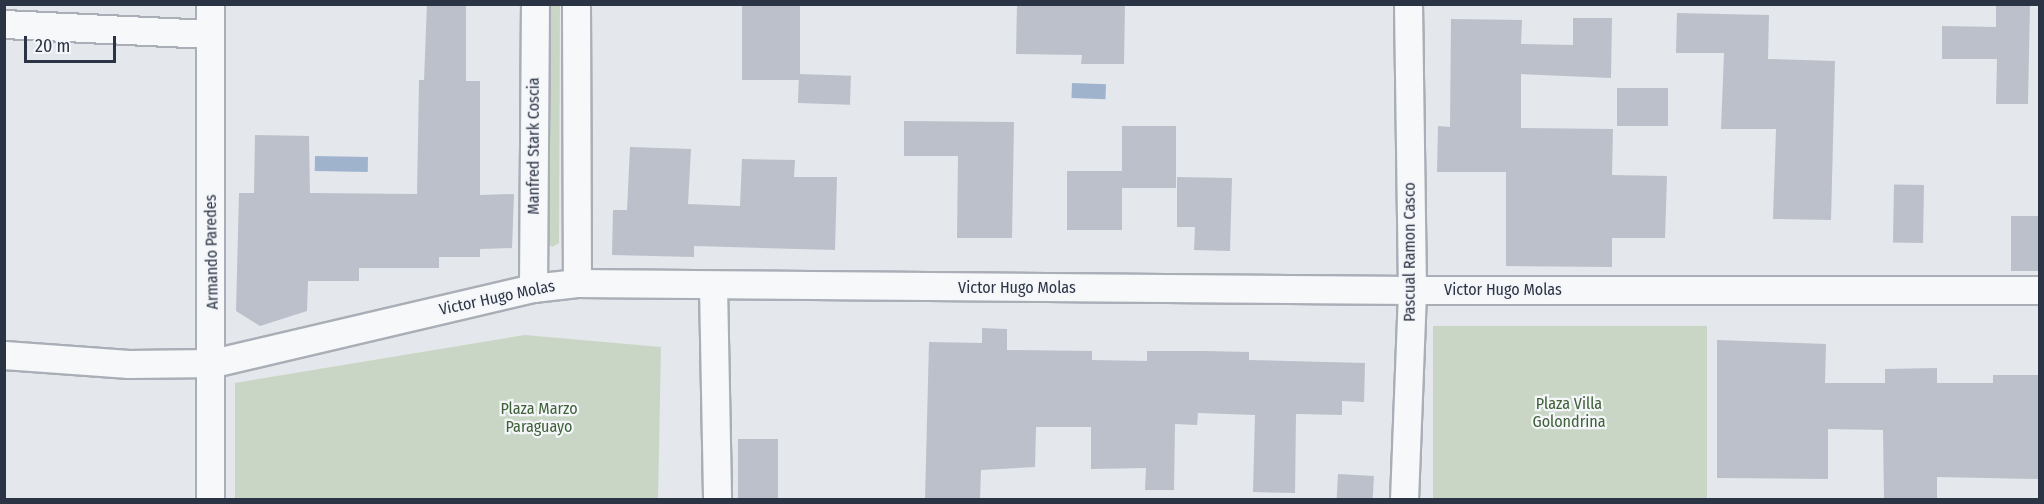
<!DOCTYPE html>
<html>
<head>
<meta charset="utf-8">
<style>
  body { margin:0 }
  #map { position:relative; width:2044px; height:504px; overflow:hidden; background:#e4e7ec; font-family:"Fira Sans Condensed",sans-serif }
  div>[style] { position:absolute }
  .green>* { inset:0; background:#c9d6c5; transform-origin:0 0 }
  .water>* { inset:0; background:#9fb4cc; transform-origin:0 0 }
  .building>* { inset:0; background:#bbc0ca; transform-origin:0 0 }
  .roads { filter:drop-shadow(2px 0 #a9aeb7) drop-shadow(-2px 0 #a9aeb7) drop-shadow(0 2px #a9aeb7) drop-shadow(0 -2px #a9aeb7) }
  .minor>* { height:27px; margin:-13.5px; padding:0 13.5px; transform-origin:13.5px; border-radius:13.5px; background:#f7f8fa }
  span { translate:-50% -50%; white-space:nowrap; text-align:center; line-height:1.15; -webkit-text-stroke:4.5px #f4f6f9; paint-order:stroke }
  .street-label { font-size:16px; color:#2b3445 }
  .park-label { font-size:16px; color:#3f6138 }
  .frame { position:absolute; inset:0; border:6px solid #2b3445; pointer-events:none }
  .scale { position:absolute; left:24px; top:36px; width:92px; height:27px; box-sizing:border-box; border:3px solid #2b3445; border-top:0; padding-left:8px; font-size:18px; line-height:21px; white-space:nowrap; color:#2b3445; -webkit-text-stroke:4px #f4f6f9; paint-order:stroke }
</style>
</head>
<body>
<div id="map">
  <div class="green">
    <div style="clip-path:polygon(549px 5px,560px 5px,559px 243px,552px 247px,547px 242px)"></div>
    <div style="left:1433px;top:326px;width:274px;height:173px"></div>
    <div style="clip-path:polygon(525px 335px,661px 347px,658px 499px,235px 499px,235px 383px)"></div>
  </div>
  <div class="water">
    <div style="left:1072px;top:83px;width:34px;height:15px;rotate:2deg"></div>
    <div style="left:315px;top:156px;width:53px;height:15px;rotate:1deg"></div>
  </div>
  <div class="building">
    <div style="clip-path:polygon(427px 4px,466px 4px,466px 81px,480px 81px,480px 195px,514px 194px,512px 248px,480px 249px,480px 257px,439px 257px,439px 268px,359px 268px,359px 281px,308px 281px,307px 311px,260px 326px,236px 311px,239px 193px,254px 193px,255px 135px,309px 136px,310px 193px,417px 194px,419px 80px,424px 80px)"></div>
    <div style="left:742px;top:4px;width:58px;height:76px"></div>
    <div style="clip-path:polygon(1017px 4px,1125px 4px,1124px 64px,1081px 64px,1082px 55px,1016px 54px)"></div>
    <div style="clip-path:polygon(1996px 4px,2030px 4px,2028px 104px,1996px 104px,1997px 59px,1942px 59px,1942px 26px,1996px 27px)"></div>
    <div style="clip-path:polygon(1677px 13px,1769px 15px,1768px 59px,1835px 61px,1831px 220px,1773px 219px,1776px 129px,1721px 129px,1724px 53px,1676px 53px)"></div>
    <div style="clip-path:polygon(1573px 18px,1612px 18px,1611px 78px,1521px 74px,1521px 128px,1613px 129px,1612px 175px,1667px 176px,1665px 238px,1612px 238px,1612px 267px,1506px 266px,1506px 172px,1437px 172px,1438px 126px,1450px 127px,1451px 19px,1522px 20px,1521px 44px,1573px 45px)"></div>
    <div style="left:799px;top:74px;width:52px;height:29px;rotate:2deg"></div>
    <div style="left:1617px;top:88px;width:51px;height:38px"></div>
    <div style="clip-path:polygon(904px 121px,1014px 122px,1012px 238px,957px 238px,958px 156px,904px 156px)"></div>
    <div style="left:1122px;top:126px;width:54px;height:62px"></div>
    <div style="clip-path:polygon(630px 147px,691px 149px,688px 204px,740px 206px,742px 159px,795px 160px,794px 177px,837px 177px,835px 250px,694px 246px,694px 257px,612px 255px,613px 210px,627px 210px)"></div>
    <div style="left:1067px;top:171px;width:55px;height:59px"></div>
    <div style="clip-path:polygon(1177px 177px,1232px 178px,1230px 251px,1194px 250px,1195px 227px,1177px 227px)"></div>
    <div style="left:1924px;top:185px;width:58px;height:30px;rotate:91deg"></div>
    <div style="left:2011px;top:216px;width:29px;height:55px"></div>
    <div style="clip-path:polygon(982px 328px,1007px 329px,1007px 350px,1092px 351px,1092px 360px,1147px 361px,1147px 351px,1205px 351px,1249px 352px,1249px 360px,1365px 363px,1364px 402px,1342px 401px,1342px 415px,1296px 414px,1295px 493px,1253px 492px,1255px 415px,1198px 413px,1197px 425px,1175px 424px,1174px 490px,1145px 490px,1146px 468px,1091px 469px,1091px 427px,1036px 427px,1035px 467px,981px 470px,980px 500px,925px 500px,929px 342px,982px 343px)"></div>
    <div style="clip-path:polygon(1717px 340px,1826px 344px,1825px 383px,1885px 383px,1885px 369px,1937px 368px,1937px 383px,1993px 383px,1993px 375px,2040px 375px,2040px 479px,1937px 477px,1937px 500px,1884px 500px,1883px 430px,1828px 429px,1828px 479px,1717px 478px)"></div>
    <div style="left:738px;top:439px;width:40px;height:61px"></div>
    <div style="left:1338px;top:474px;width:36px;height:26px;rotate:3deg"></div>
  </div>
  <div class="roads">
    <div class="minor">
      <div style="left:576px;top:4px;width:279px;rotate:89.8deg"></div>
      <div style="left:4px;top:24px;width:205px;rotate:2.8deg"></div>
      <div style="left:713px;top:286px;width:214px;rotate:88.9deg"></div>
      <div style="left:533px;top:288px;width:284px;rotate:-89.6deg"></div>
      <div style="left:4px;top:355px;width:125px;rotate:4.1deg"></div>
      <div style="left:129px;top:364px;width:84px;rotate:-0.7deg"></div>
      <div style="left:213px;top:363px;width:329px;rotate:-13.2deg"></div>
      <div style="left:533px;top:288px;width:44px;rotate:-6.5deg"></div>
      <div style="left:577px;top:283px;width:835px;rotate:0.48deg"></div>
      <div style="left:1412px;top:290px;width:628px"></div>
      <div style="left:210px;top:500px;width:496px;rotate:-90deg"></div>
      <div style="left:1404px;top:500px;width:210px;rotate:-87.8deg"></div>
      <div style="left:1412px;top:290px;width:286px;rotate:-90.8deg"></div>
    </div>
  </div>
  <div class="street-label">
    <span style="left:534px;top:146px;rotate:-90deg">Manfred Stark Coscia</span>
    <span style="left:212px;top:252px;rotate:-91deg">Armando Paredes</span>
    <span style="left:1410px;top:252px;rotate:-90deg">Pascual Ramon Casco</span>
    <span style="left:1017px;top:288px">Victor Hugo Molas</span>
    <span style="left:1503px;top:290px">Victor Hugo Molas</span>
    <span style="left:497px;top:298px;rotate:-12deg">Victor Hugo Molas</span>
  </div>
  <div class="park-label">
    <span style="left:1569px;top:413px">Plaza Villa<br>Golondrina</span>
    <span style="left:539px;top:418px">Plaza Marzo<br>Paraguayo</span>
  </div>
  <div class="frame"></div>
  <div class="scale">20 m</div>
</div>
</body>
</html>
